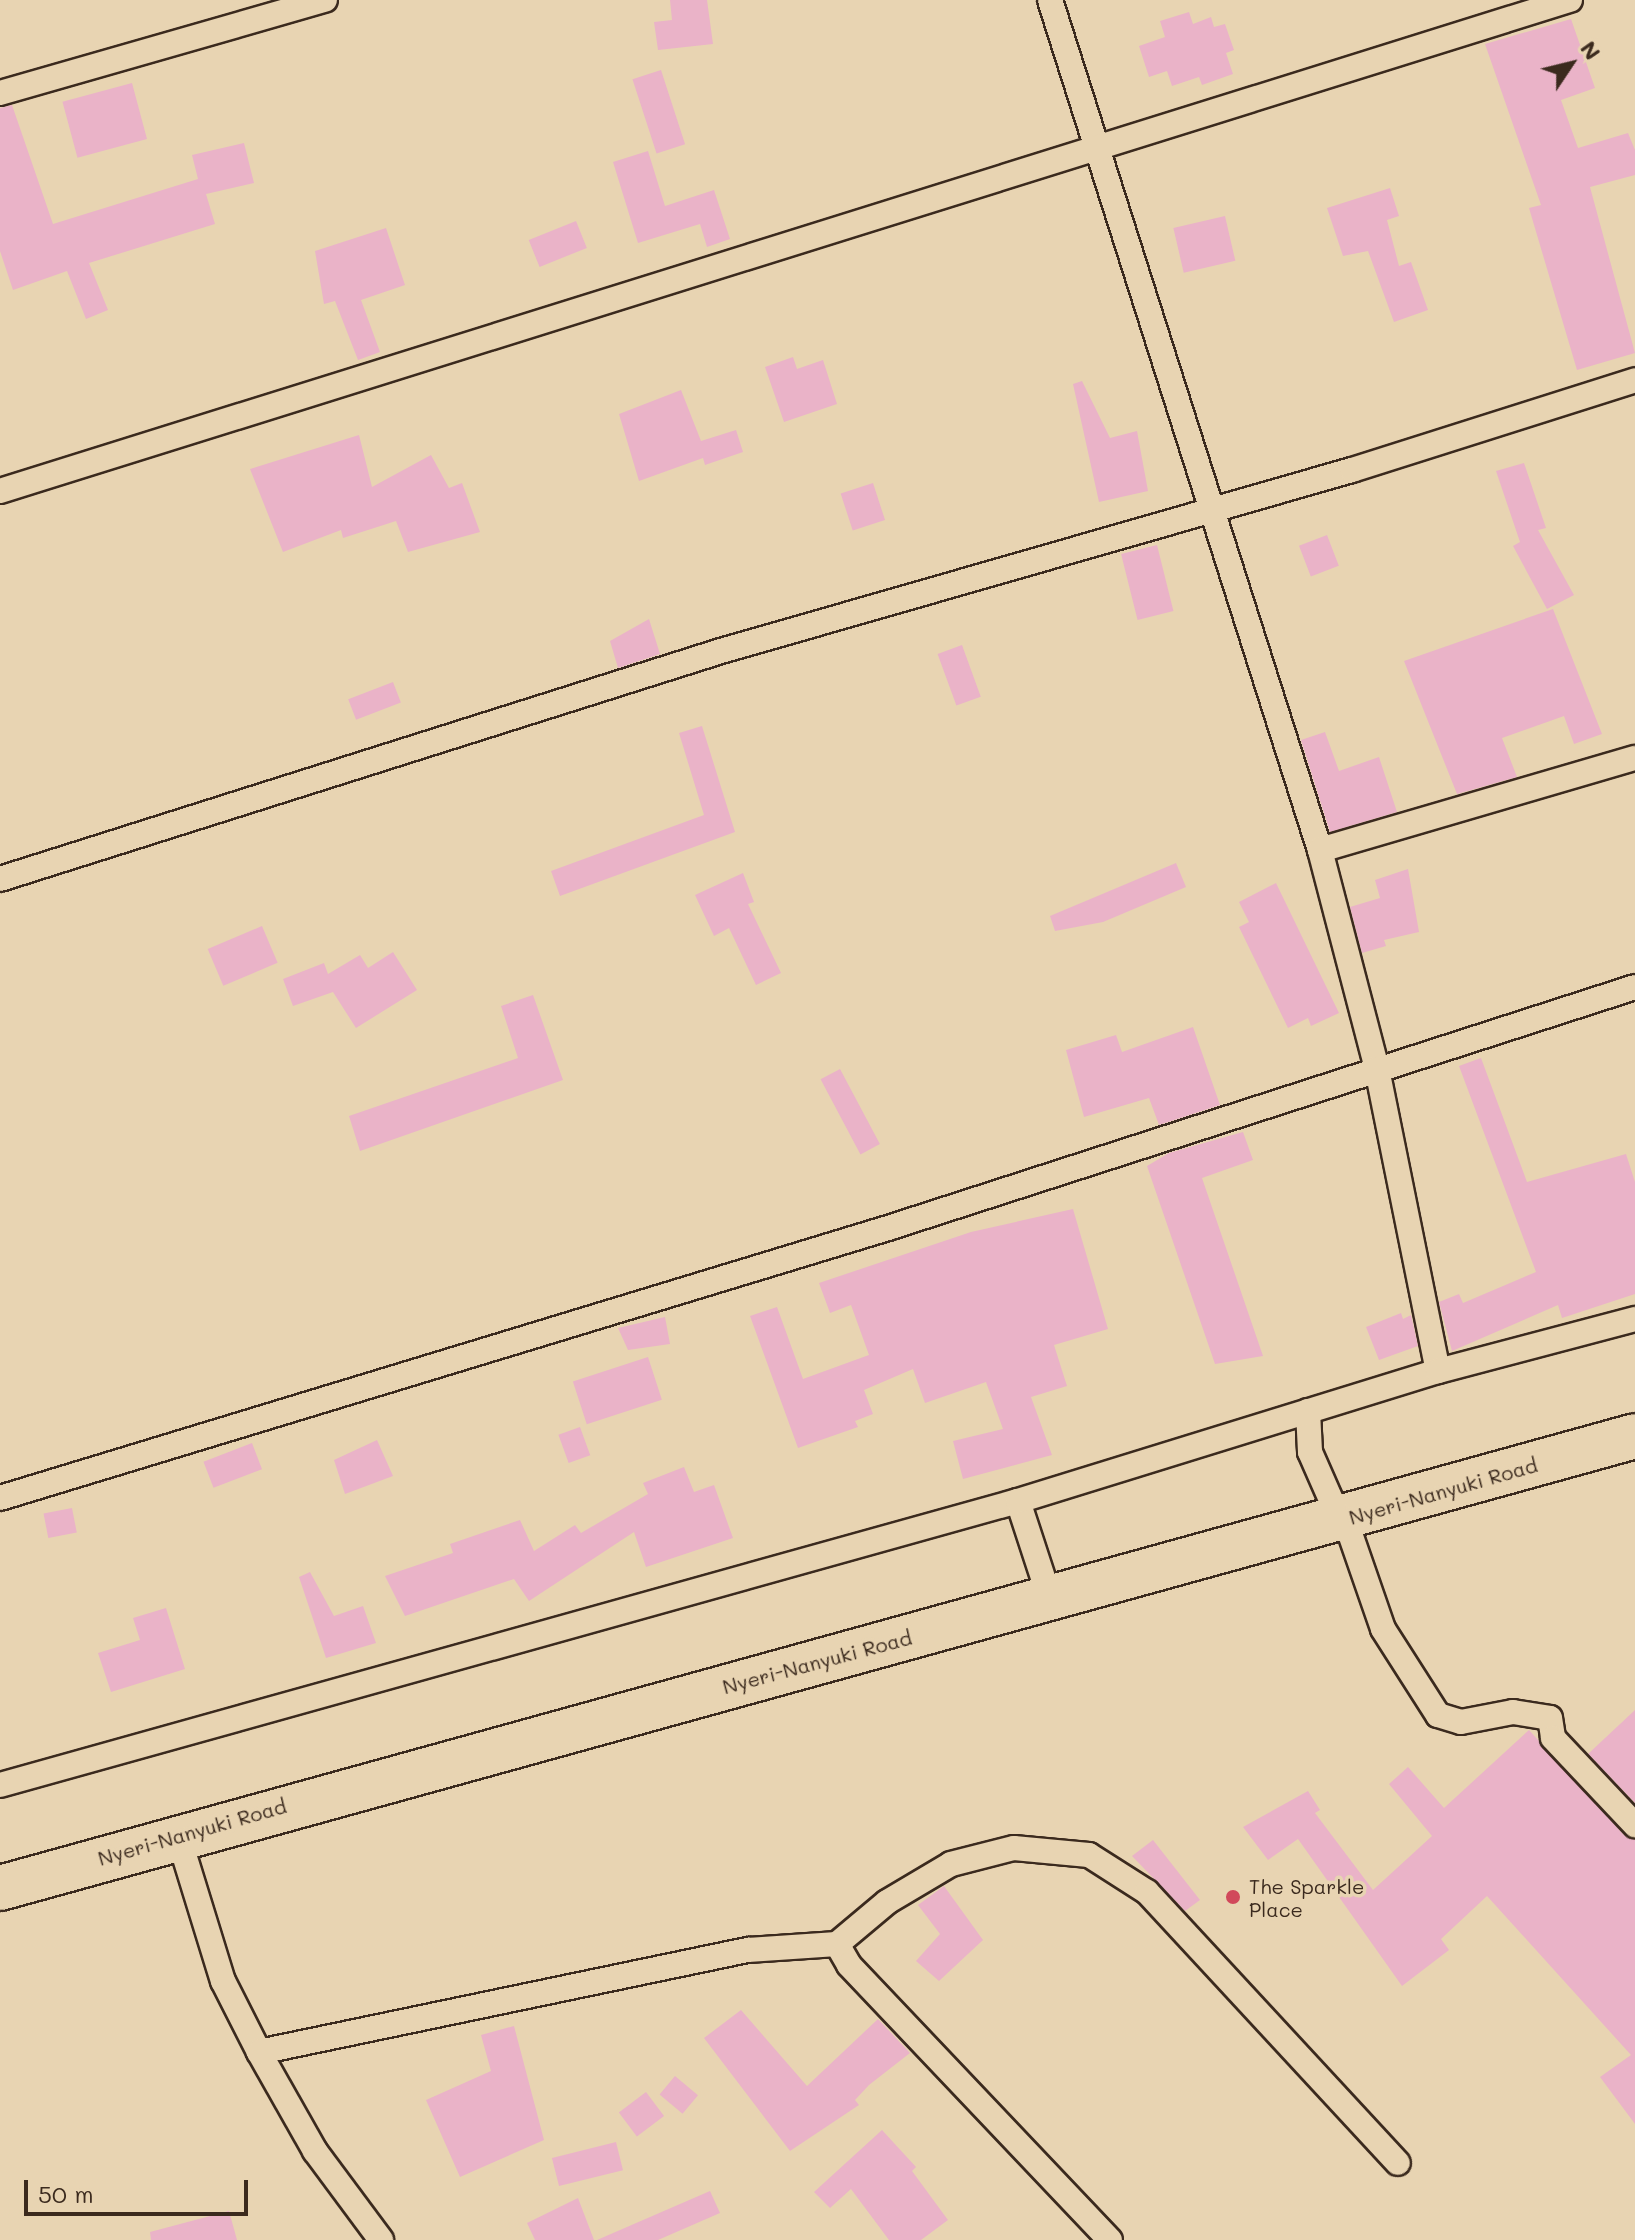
<!DOCTYPE html>
<html>
<head>
<meta charset="utf-8">
<style>
  body { margin:0 }
  #map { position:relative; width:1635px; height:2240px; overflow:hidden; background:#e8d4b2; font-family:Mali,sans-serif }
  div>[style] { position:absolute }
  .building>* { inset:0; background:#eab3c8; transform-origin:0 0 }
  .roads { filter:drop-shadow(2px 0 #3b2a1e) drop-shadow(-2px 0 #3b2a1e) drop-shadow(0 2px #3b2a1e) drop-shadow(0 -2px #3b2a1e) }
  .street>* { height:24px; margin:-12px; padding:0 12px; transform-origin:12px; border-radius:12px; background:#e8d4b2 }
  .highway>* { height:44px; margin:-22px; padding:0 22px; transform-origin:22px; border-radius:22px; background:#e8d4b2 }
  .dots>* { width:22px; height:22px; translate:-50% -50%; box-sizing:border-box; border:4px solid #e8d4b2; border-radius:50% }
  span { translate:-50% -50%; white-space:nowrap; text-align:center; line-height:1.15; -webkit-text-stroke:7px #e8d4b2; paint-order:stroke }
  .street-label { font-size:20px; color:#3b2a1e }
  .poi-label { font-size:20px; color:#3b2a1e }
  .left { translate:0 -50%; text-align:left }
  .north { position:absolute; left:1531px; top:24px; width:80px; height:80px; -webkit-text-stroke:6px #e8d4b2; paint-order:stroke; rotate:55deg; font-size:22px; font-weight:700; line-height:32px; text-align:center; color:#3b2a1e }
  .north::after { content:''; display:block; margin:auto; width:28px; height:36px; background:#3b2a1e; clip-path:polygon(50% 0,100% 100%,50% 72%,0 100%) }
  .scale { position:absolute; left:24px; top:2180px; width:224px; height:36px; box-sizing:border-box; border:4px solid #3b2a1e; border-top:0; padding-left:10px; font-size:24px; line-height:28px; white-space:nowrap; color:#3b2a1e; -webkit-text-stroke:6px #e8d4b2; paint-order:stroke }
</style>
</head>
<body>
<div id="map">
  <div class="building">
    <div style="clip-path:polygon(670px 0,707px 0,713px 44px,658px 50px,654px 22px,672px 20px)"></div>
    <div style="clip-path:polygon(1189px 12px,1193px 24px,1211px 17px,1214px 27px,1225px 24px,1234px 50px,1226px 53px,1233px 74px,1202px 85px,1199px 77px,1172px 86px,1167px 71px,1149px 77px,1139px 46px,1165px 37px,1160px 21px)"></div>
    <div style="clip-path:polygon(1571px 19px,1595px 88px,1561px 100px,1578px 148px,1628px 133px,1635px 150px,1635px 175px,1590px 187px,1635px 353px,1577px 370px,1529px 208px,1541px 205px,1485px 44px)"></div>
    <div style="left:661px;top:70px;width:78px;height:30px;rotate:72deg"></div>
    <div style="left:132px;top:83px;width:58px;height:72px;rotate:75deg"></div>
    <div style="clip-path:polygon(12px 105px,53px 224px,198px 179px,192px 155px,244px 143px,254px 183px,206px 194px,215px 224px,89px 263px,108px 310px,86px 319px,67px 271px,13px 290px,0 251px,0 108px)"></div>
    <div style="clip-path:polygon(648px 151px,665px 206px,714px 190px,730px 239px,707px 247px,700px 224px,638px 243px,613px 162px)"></div>
    <div style="clip-path:polygon(1390px 188px,1399px 216px,1387px 220px,1399px 266px,1411px 262px,1428px 310px,1394px 322px,1368px 251px,1343px 256px,1327px 208px)"></div>
    <div style="left:1225px;top:216px;width:46px;height:53px;rotate:77deg"></div>
    <div style="left:576px;top:221px;width:29px;height:51px;rotate:68deg"></div>
    <div style="clip-path:polygon(386px 228px,405px 285px,361px 300px,380px 352px,358px 360px,335px 301px,324px 304px,315px 251px)"></div>
    <div style="clip-path:polygon(793px 357px,797px 369px,823px 360px,837px 404px,784px 422px,765px 367px)"></div>
    <div style="clip-path:polygon(1082px 381px,1110px 438px,1137px 431px,1148px 491px,1099px 502px,1073px 384px)"></div>
    <div style="clip-path:polygon(681px 390px,701px 441px,736px 430px,743px 452px,705px 465px,703px 458px,639px 481px,619px 414px)"></div>
    <div style="clip-path:polygon(359px 435px,372px 487px,431px 455px,449px 488px,462px 483px,480px 532px,408px 552px,396px 521px,343px 538px,341px 530px,283px 552px,250px 469px)"></div>
    <div style="clip-path:polygon(1524px 463px,1546px 528px,1538px 530px,1574px 595px,1547px 609px,1513px 546px,1520px 542px,1496px 471px)"></div>
    <div style="left:873px;top:483px;width:39px;height:34px;rotate:72deg"></div>
    <div style="left:1327px;top:535px;width:33px;height:30px;rotate:69deg"></div>
    <div style="left:1157px;top:545px;width:68px;height:37px;rotate:76deg"></div>
    <div style="clip-path:polygon(1553px 609px,1602px 734px,1574px 744px,1564px 716px,1502px 738px,1517px 777px,1457px 794px,1404px 661px)"></div>
    <div style="clip-path:polygon(649px 619px,660px 654px,618px 668px,610px 641px)"></div>
    <div style="left:962px;top:645px;width:55px;height:26px;rotate:70deg"></div>
    <div style="left:393px;top:682px;width:22px;height:48px;rotate:69deg"></div>
    <div style="clip-path:polygon(702px 726px,735px 832px,560px 896px,551px 871px,704px 815px,679px 733px)"></div>
    <div style="clip-path:polygon(1325px 732px,1339px 771px,1379px 757px,1397px 812px,1330px 832px,1301px 740px)"></div>
    <div style="clip-path:polygon(1176px 863px,1186px 887px,1103px 922px,1055px 931px,1050px 916px)"></div>
    <div style="clip-path:polygon(1408px 869px,1419px 932px,1384px 940px,1386px 946px,1362px 953px,1350px 907px,1380px 898px,1375px 880px)"></div>
    <div style="clip-path:polygon(743px 873px,754px 902px,748px 904px,781px 973px,756px 985px,729px 928px,714px 936px,695px 895px)"></div>
    <div style="clip-path:polygon(1276px 883px,1339px 1013px,1311px 1026px,1308px 1018px,1288px 1028px,1239px 927px,1249px 922px,1239px 902px)"></div>
    <div style="left:262px;top:926px;width:40px;height:59px;rotate:67deg"></div>
    <div style="clip-path:polygon(393px 952px,417px 990px,356px 1028px,333px 992px,293px 1006px,283px 979px,324px 963px,328px 974px,360px 955px,368px 968px)"></div>
    <div style="clip-path:polygon(533px 995px,563px 1080px,360px 1151px,349px 1116px,518px 1058px,501px 1006px)"></div>
    <div style="clip-path:polygon(1193px 1027px,1220px 1105px,1159px 1125px,1149px 1098px,1084px 1117px,1066px 1050px,1116px 1035px,1122px 1052px)"></div>
    <div style="clip-path:polygon(1481px 1058px,1527px 1182px,1626px 1154px,1635px 1182px,1635px 1294px,1562px 1318px,1558px 1305px,1452px 1351px,1439px 1302px,1459px 1294px,1463px 1303px,1536px 1272px,1459px 1066px)"></div>
    <div style="left:840px;top:1069px;width:85px;height:22px;rotate:62deg"></div>
    <div style="clip-path:polygon(1243px 1132px,1253px 1160px,1202px 1178px,1263px 1356px,1215px 1364px,1147px 1166px,1169px 1153px)"></div>
    <div style="clip-path:polygon(1073px 1209px,1108px 1329px,1054px 1345px,1067px 1386px,1031px 1397px,1052px 1455px,963px 1479px,953px 1441px,1003px 1429px,986px 1382px,925px 1403px,913px 1369px,864px 1390px,873px 1414px,855px 1421px,858px 1427px,798px 1448px,750px 1316px,777px 1307px,803px 1379px,869px 1355px,851px 1305px,830px 1313px,819px 1283px,971px 1232px)"></div>
    <div style="clip-path:polygon(1401px 1313px,1403px 1319px,1411px 1315px,1418px 1346px,1379px 1360px,1366px 1327px)"></div>
    <div style="clip-path:polygon(665px 1317px,670px 1344px,628px 1350px,618px 1328px)"></div>
    <div style="left:648px;top:1357px;width:45px;height:79px;rotate:72deg"></div>
    <div style="left:580px;top:1427px;width:30px;height:23px;rotate:70deg"></div>
    <div style="clip-path:polygon(377px 1440px,393px 1476px,345px 1494px,334px 1460px)"></div>
    <div style="left:252px;top:1443px;width:28px;height:52px;rotate:69deg"></div>
    <div style="clip-path:polygon(684px 1467px,694px 1492px,714px 1485px,733px 1538px,646px 1567px,634px 1532px,529px 1601px,514px 1579px,405px 1616px,385px 1576px,453px 1553px,450px 1544px,520px 1520px,534px 1551px,575px 1525px,581px 1533px,648px 1494px,643px 1483px)"></div>
    <div style="left:72px;top:1508px;width:25px;height:29px;rotate:79deg"></div>
    <div style="clip-path:polygon(310px 1572px,334px 1616px,363px 1606px,376px 1643px,326px 1658px,299px 1577px)"></div>
    <div style="clip-path:polygon(166px 1608px,185px 1669px,111px 1692px,98px 1653px,140px 1640px,133px 1618px)"></div>
    <div style="clip-path:polygon(1635px 1710px,1635px 1803px,1588px 1754px)"></div>
    <div style="clip-path:polygon(1529px 1730px,1624px 1835px,1635px 1840px,1635px 2124px,1600px 2077px,1631px 2055px,1487px 1896px,1441px 1939px,1449px 1950px,1402px 1986px,1298px 1839px,1268px 1860px,1243px 1827px,1308px 1791px,1320px 1810px,1315px 1813px,1373px 1890px,1432px 1836px,1389px 1784px,1408px 1767px,1444px 1808px)"></div>
    <div style="clip-path:polygon(1153px 1840px,1200px 1900px,1185px 1911px,1132px 1856px)"></div>
    <div style="clip-path:polygon(944px 1886px,983px 1940px,939px 1981px,916px 1961px,940px 1934px,918px 1905px)"></div>
    <div style="clip-path:polygon(741px 2010px,807px 2086px,878px 2019px,910px 2053px,869px 2085px,855px 2100px,859px 2105px,790px 2151px,704px 2038px)"></div>
    <div style="clip-path:polygon(514px 2026px,544px 2140px,460px 2177px,426px 2100px,491px 2071px,481px 2035px)"></div>
    <div style="left:675px;top:2076px;width:30px;height:24px;rotate:40deg"></div>
    <div style="left:646px;top:2092px;width:30px;height:34px;rotate:53deg"></div>
    <div style="clip-path:polygon(882px 2130px,916px 2167px,912px 2171px,948px 2220px,921px 2240px,889px 2240px,851px 2189px,830px 2208px,814px 2192px)"></div>
    <div style="left:616px;top:2142px;width:29px;height:66px;rotate:76deg"></div>
    <div style="clip-path:polygon(710px 2191px,720px 2213px,658px 2240px,597px 2240px)"></div>
    <div style="clip-path:polygon(578px 2198px,594px 2240px,535px 2240px,527px 2223px)"></div>
    <div style="clip-path:polygon(229px 2211px,237px 2240px,151px 2240px,150px 2232px)"></div>
  </div>
  <div class="roads">
    <div class="street">
      <div style="left:1050px;top:0;width:892px;rotate:72.38deg"></div>
      <div style="left:1320px;top:850px;width:226px;rotate:75.4deg"></div>
      <div style="left:1377px;top:1069px;width:308px;rotate:78.6deg"></div>
      <div style="left:0;top:93px;width:338px;rotate:-16deg"></div>
      <div style="left:0;top:491px;width:1645px;rotate:-17.37deg"></div>
      <div style="left:1320px;top:850px;width:328px;rotate:-16.3deg"></div>
      <div style="left:0;top:879px;width:756px;rotate:-17.55deg"></div>
      <div style="left:721px;top:651px;width:656px;rotate:-16.01deg"></div>
      <div style="left:1352px;top:470px;width:297px;rotate:-17.6deg"></div>
      <div style="left:1308px;top:1411px;width:41px;rotate:87.2deg"></div>
      <div style="left:1310px;top:1452px;width:80px;rotate:66.3deg"></div>
      <div style="left:0;top:1498px;width:928px;rotate:-16.91deg"></div>
      <div style="left:888px;top:1228px;width:785px;rotate:-17.88deg"></div>
      <div style="left:1018px;top:1501px;width:103px;rotate:71.9deg"></div>
      <div style="left:1345px;top:1519px;width:116px;rotate:70.9deg"></div>
      <div style="left:1383px;top:1629px;width:102px;rotate:57.4deg"></div>
      <div style="left:1438px;top:1715px;width:24px;rotate:17deg"></div>
      <div style="left:1461px;top:1722px;width:53px;rotate:-10.9deg"></div>
      <div style="left:1513px;top:1712px;width:37px;rotate:9deg"></div>
      <div style="left:1550px;top:1718px;width:20px;rotate:81deg"></div>
      <div style="left:1553px;top:1738px;width:120px;rotate:46.7deg"></div>
      <div style="left:0;top:1785px;width:1057px;rotate:-15.59deg"></div>
      <div style="left:1018px;top:1501px;width:440px;rotate:-17.2deg"></div>
      <div style="left:1438px;top:1371px;width:204px;rotate:-14.8deg"></div>
      <div style="left:178px;top:1835px;width:153px;rotate:72.9deg"></div>
      <div style="left:223px;top:1981px;width:80px;rotate:63.1deg"></div>
      <div style="left:259px;top:2052px;width:114px;rotate:60.5deg"></div>
      <div style="left:315px;top:2151px;width:111px;rotate:53.4deg"></div>
      <div style="left:837px;top:1944px;width:24px;rotate:60deg"></div>
      <div style="left:849px;top:1965px;width:379px;rotate:46.5deg"></div>
      <div style="left:259px;top:2052px;width:500px;rotate:-11.8deg"></div>
      <div style="left:748px;top:1950px;width:89px;rotate:-3.9deg"></div>
      <div style="left:837px;top:1944px;width:65px;rotate:-40deg"></div>
      <div style="left:887px;top:1902px;width:74px;rotate:-30.7deg"></div>
      <div style="left:951px;top:1864px;width:65px;rotate:-14.3deg"></div>
      <div style="left:1014px;top:1848px;width:75px;rotate:5.3deg"></div>
      <div style="left:1089px;top:1855px;width:69px;rotate:32.5deg"></div>
      <div style="left:1147px;top:1892px;width:369px;rotate:47.2deg"></div>
    </div>
    <div class="highway">
      <div style="left:0;top:1888px;width:1696px;rotate:-15.45deg"></div>
    </div>
  </div>
  <div class="dots">
    <div style="left:1233px;top:1897px;background:#d1495b"></div>
  </div>
  <div class="street-label">
    <span style="left:1443px;top:1491px;rotate:-16deg">Nyeri-Nanyuki Road</span>
    <span style="left:817px;top:1662px;rotate:-15deg">Nyeri-Nanyuki Road</span>
    <span style="left:192px;top:1832px;rotate:-16deg">Nyeri-Nanyuki Road</span>
  </div>
  <div class="poi-label">
    <span class="left" style="left:1249px;top:1898px">The Sparkle<br>Place</span>
  </div>
  <div class="north">N</div>
  <div class="scale">50 m</div>
</div>
</body>
</html>
